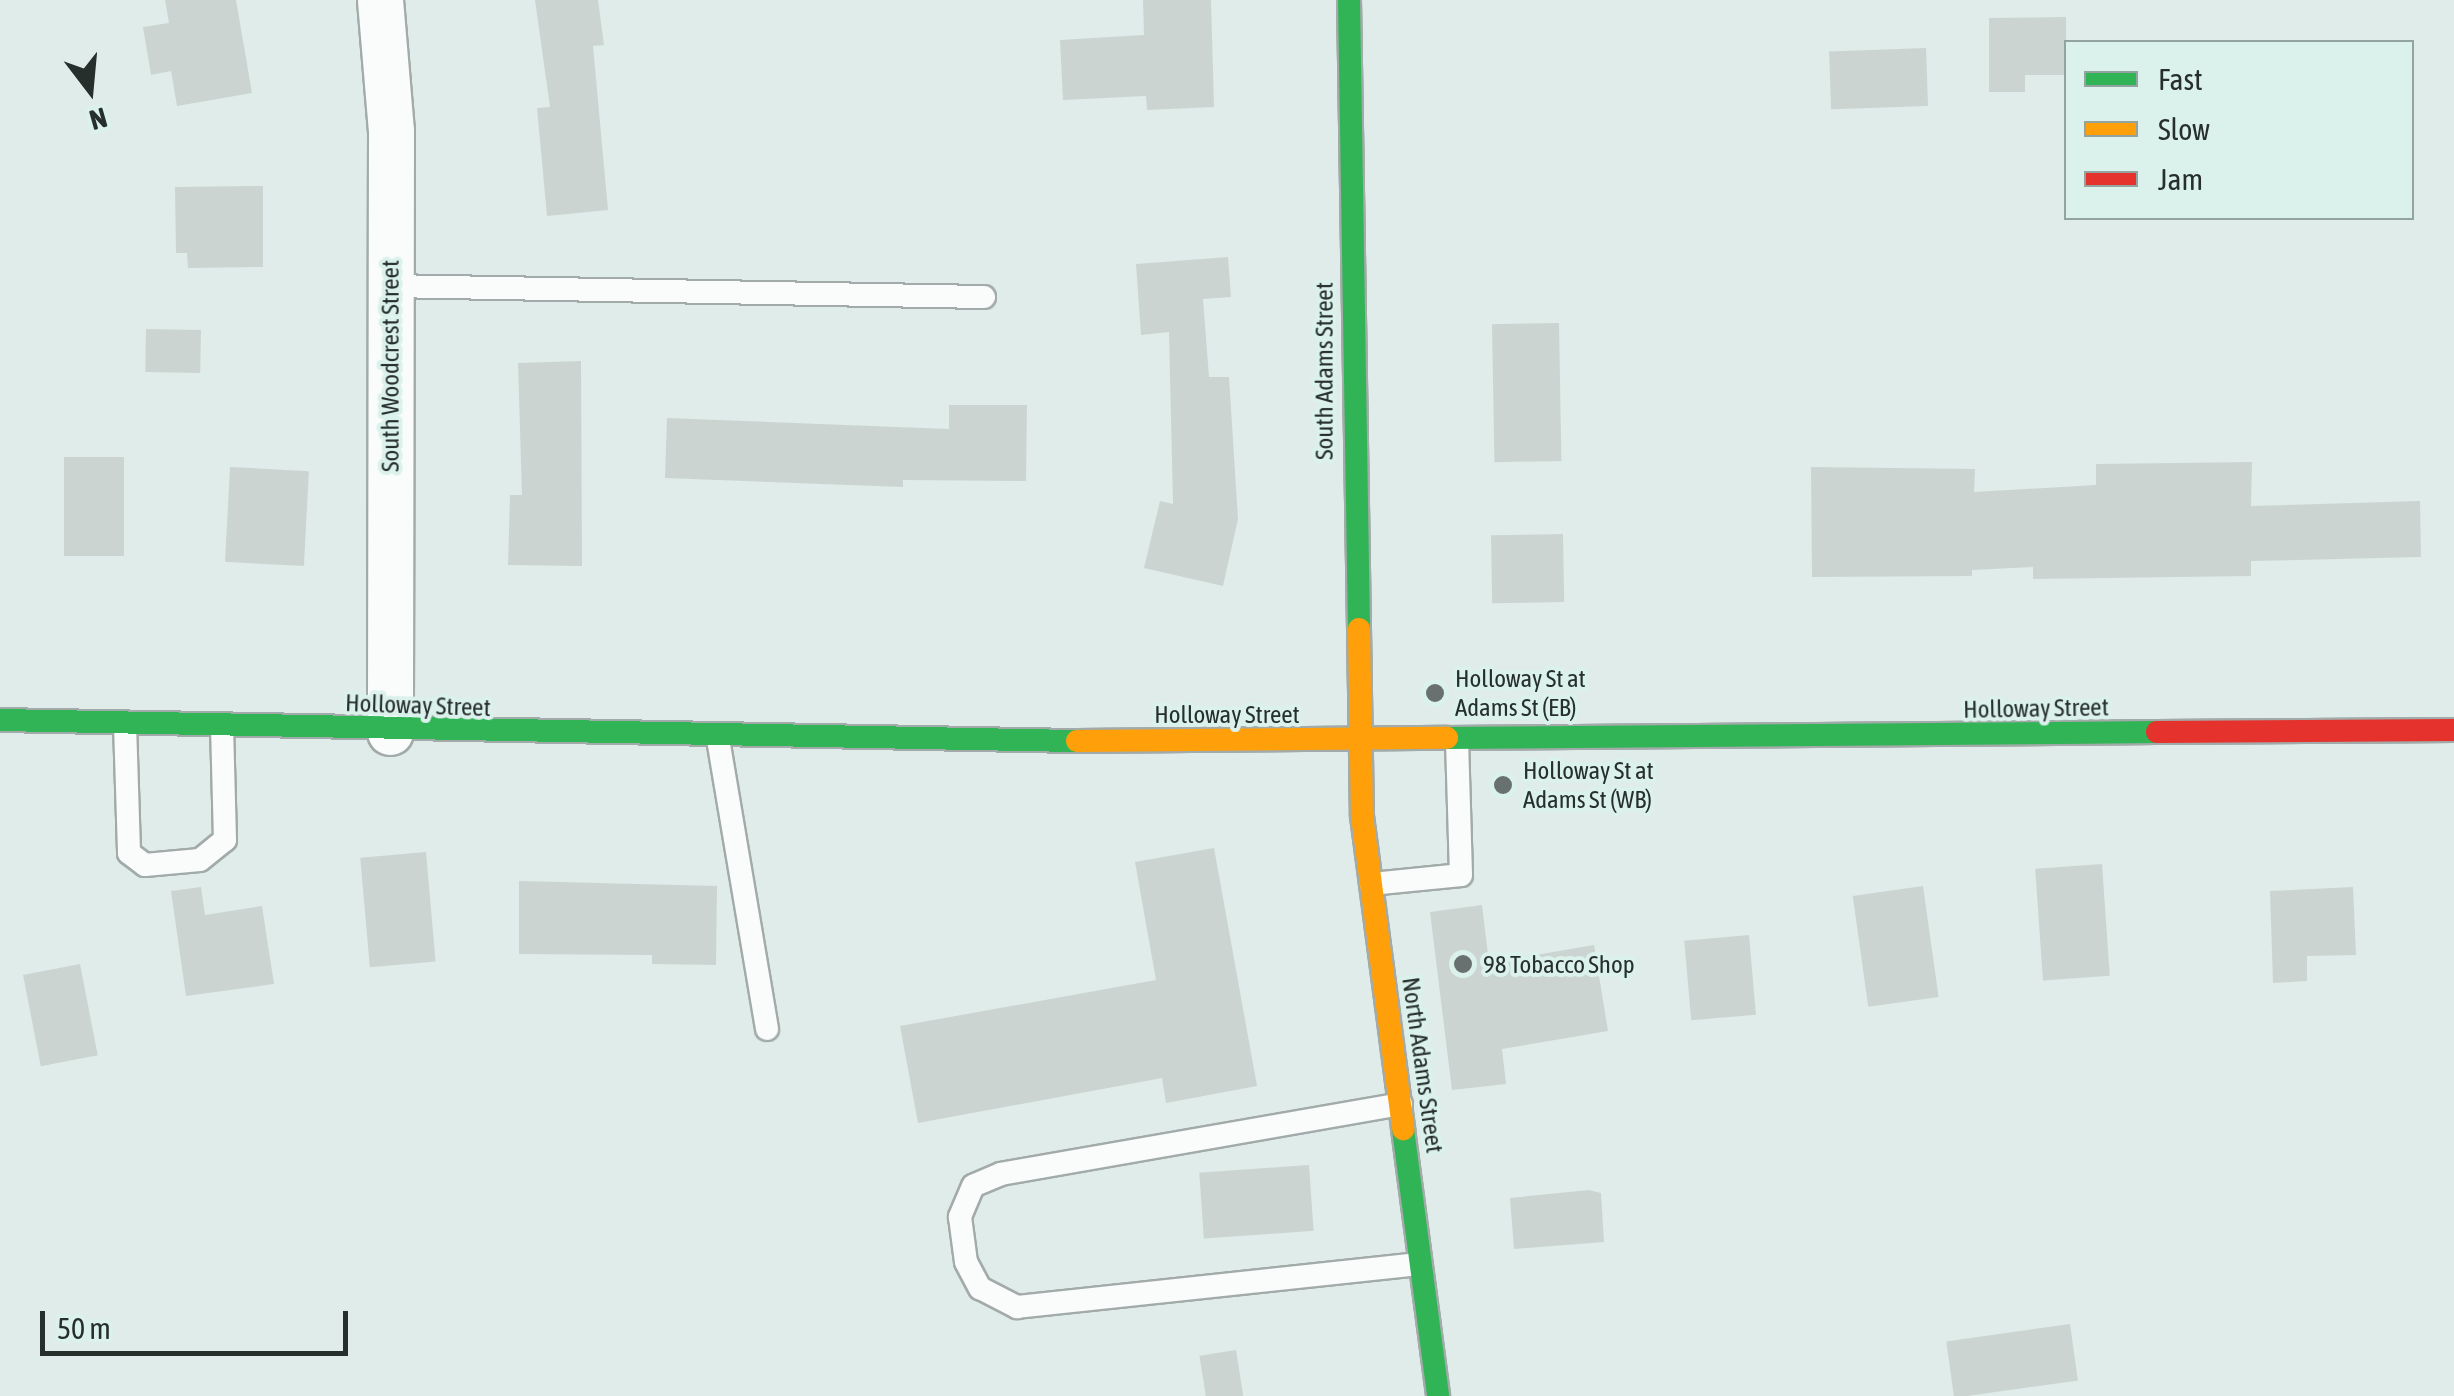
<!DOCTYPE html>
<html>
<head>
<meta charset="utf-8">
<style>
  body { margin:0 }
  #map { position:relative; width:2454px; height:1396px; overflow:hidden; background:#e0ece9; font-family:"Asap Condensed",sans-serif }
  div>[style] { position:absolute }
  .building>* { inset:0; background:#cbd4d1; transform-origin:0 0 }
  .roads { filter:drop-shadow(2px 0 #a2aba9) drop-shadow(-2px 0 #a2aba9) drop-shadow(0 2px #a2aba9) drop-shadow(0 -2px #a2aba9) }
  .lane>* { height:22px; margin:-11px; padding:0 11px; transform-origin:11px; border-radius:11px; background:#fafcfc }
  .street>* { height:45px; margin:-22.5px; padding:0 22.5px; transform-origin:22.5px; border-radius:22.5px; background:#fafcfc }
  .fast>* { height:22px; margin:-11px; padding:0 11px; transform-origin:11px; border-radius:11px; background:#30b455 }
  .slow>* { height:22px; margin:-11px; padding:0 11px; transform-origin:11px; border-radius:11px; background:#ff9f0a }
  .jam>* { height:22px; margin:-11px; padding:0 11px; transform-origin:11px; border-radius:11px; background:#e5322d }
  .dots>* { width:28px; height:28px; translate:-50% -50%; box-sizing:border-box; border:5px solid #dbf1eb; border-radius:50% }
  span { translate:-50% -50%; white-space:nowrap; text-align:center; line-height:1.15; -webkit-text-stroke:8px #dbf1eb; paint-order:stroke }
  .street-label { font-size:25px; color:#272f2d }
  .poi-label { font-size:25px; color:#272f2d }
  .left { translate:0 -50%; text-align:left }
  .legend { position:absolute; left:2064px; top:40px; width:350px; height:180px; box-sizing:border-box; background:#dbf1eb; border:2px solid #93a39f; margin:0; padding:12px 18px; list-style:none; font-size:30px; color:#272f2d }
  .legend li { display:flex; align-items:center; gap:20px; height:50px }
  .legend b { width:50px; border:2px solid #93a39f }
  .north { position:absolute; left:40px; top:40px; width:100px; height:100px; -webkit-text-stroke:8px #dbf1eb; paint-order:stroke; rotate:164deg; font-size:28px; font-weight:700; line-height:40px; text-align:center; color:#272f2d }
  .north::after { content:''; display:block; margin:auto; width:35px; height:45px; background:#272f2d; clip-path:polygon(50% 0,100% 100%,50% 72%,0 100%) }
  .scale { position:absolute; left:40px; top:1311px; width:308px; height:45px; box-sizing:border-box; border:5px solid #272f2d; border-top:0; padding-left:12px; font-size:30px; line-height:35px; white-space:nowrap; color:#272f2d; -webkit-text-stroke:8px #dbf1eb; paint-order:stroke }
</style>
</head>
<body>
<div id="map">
  <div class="building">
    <div style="clip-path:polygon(165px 0,236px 0,252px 93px,177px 106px,171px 71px,151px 75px,143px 27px,169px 23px)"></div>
    <div style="clip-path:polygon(535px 0,598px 0,604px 45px,593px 46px,608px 210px,547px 216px,537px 108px,550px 107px)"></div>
    <div style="clip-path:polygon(1143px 0,1211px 0,1214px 107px,1147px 110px,1146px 96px,1063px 100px,1060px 40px,1144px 35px)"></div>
    <div style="clip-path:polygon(2066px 17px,2066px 75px,2025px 75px,2025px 92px,1989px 92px,1989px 18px)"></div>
    <div style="left:1926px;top:48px;width:58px;height:97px;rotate:88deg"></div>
    <div style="clip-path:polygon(263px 186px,263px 267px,188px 268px,187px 253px,176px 253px,175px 187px)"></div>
    <div style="clip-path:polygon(1228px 257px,1231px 297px,1203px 299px,1209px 377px,1229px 377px,1238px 519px,1223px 586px,1144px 568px,1160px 501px,1173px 504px,1169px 332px,1141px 335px,1136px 264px)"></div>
    <div style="left:1559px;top:323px;width:138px;height:67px;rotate:89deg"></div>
    <div style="left:146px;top:329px;width:55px;height:43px;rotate:1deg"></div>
    <div style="clip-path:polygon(581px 361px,582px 566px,508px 565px,510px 495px,522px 495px,518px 363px)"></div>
    <div style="clip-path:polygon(949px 405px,1027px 405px,1026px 481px,903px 480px,903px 487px,665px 478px,667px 418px,949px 429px)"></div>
    <div style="left:64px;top:457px;width:60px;height:99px"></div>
    <div style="clip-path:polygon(2252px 462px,2251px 506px,2420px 501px,2421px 557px,2251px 561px,2251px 576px,2033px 579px,2033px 567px,1972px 570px,1972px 576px,1812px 577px,1811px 467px,1975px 469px,1974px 492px,2096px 485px,2096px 464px)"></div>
    <div style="left:230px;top:467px;width:79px;height:95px;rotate:3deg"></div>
    <div style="left:1563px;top:534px;width:68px;height:72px;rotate:89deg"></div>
    <div style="clip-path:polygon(1214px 848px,1257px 1086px,1166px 1103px,1162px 1078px,918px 1123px,900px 1026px,1156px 980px,1135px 862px)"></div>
    <div style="left:426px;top:852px;width:110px;height:66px;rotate:85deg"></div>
    <div style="left:2102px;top:864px;width:112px;height:67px;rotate:86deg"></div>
    <div style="clip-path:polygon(519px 881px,717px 886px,716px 965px,652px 964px,652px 955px,519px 954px)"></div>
    <div style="left:1923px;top:886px;width:112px;height:71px;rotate:82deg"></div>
    <div style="clip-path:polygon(201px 887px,205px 915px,262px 906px,274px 984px,186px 996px,171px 891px)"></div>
    <div style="clip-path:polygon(2353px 887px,2356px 955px,2307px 956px,2307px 981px,2273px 983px,2270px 891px)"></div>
    <div style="clip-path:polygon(1482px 905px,1489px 963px,1594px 945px,1608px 1031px,1502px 1049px,1506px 1084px,1452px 1090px,1430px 912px)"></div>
    <div style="left:1749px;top:935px;width:80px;height:65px;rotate:85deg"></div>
    <div style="left:80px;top:964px;width:93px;height:58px;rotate:79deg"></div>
    <div style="left:1309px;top:1165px;width:66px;height:110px;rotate:86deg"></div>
    <div style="clip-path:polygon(1589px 1190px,1601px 1193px,1604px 1242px,1514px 1249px,1510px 1198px)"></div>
    <div style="left:2070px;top:1324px;width:57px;height:125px;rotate:82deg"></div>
    <div style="left:1236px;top:1350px;width:47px;height:37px;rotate:81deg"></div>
  </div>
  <div class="roads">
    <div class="lane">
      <div style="left:389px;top:286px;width:595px;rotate:1.06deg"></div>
      <div style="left:125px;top:724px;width:129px;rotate:88.2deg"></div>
      <div style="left:129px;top:853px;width:20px;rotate:37deg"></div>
      <div style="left:145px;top:865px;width:55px;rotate:-5.2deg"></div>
      <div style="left:200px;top:860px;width:32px;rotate:-39deg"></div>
      <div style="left:225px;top:840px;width:113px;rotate:-91.5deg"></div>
      <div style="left:718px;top:739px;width:294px;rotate:80.4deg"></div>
      <div style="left:1371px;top:884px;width:90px;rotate:-5.7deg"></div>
      <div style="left:1461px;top:875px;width:133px;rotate:-91.7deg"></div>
      <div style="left:1401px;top:1104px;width:406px;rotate:170.1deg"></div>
      <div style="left:1001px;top:1174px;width:30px;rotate:157deg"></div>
      <div style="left:973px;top:1186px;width:34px;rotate:113deg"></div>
      <div style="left:960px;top:1217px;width:45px;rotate:82.4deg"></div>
      <div style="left:966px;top:1262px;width:30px;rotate:62deg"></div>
      <div style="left:980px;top:1288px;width:42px;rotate:27.2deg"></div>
      <div style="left:1017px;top:1307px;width:405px;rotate:-6.1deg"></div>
    </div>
    <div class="street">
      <div style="left:380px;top:0;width:131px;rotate:85.2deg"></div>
      <div style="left:391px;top:131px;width:601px;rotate:90.1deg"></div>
    </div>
    <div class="fast">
      <div style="left:1349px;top:0;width:629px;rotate:89.09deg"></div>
      <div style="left:0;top:720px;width:1077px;rotate:1.12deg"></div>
      <div style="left:1447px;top:738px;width:710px;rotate:-0.48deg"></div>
      <div style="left:1403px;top:1129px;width:269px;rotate:82.5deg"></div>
    </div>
    <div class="slow">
      <div style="left:1359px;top:629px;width:187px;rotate:89.1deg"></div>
      <div style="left:1362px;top:816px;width:316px;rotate:82.5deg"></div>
      <div style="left:1077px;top:741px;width:370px;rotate:-0.5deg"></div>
    </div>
    <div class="jam">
      <div style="left:2157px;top:732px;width:297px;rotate:-0.4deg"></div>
    </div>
  </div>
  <div class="dots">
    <div style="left:1435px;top:693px;background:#68716f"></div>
    <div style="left:1503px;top:785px;background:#68716f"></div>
    <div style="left:1463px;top:964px;background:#68716f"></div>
  </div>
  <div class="street-label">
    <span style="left:390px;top:366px;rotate:-90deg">South Woodcrest Street</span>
    <span style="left:1324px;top:371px;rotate:-90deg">South Adams Street</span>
    <span style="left:418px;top:705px;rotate:2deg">Holloway Street</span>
    <span style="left:2036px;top:708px;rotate:-1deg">Holloway Street</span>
    <span style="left:1227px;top:714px">Holloway Street</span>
    <span style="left:1423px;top:1065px;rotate:82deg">North Adams Street</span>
  </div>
  <div class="poi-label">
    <span class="left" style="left:1455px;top:693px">Holloway St at<br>Adams St (EB)</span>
    <span class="left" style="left:1523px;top:785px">Holloway St at<br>Adams St (WB)</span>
    <span class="left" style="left:1483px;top:964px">98 Tobacco Shop</span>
  </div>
  <ul class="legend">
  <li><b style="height:12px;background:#30b455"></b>Fast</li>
  <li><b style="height:12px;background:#ff9f0a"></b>Slow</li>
  <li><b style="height:12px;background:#e5322d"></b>Jam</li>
  </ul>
  <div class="north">N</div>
  <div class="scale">50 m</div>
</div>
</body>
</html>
